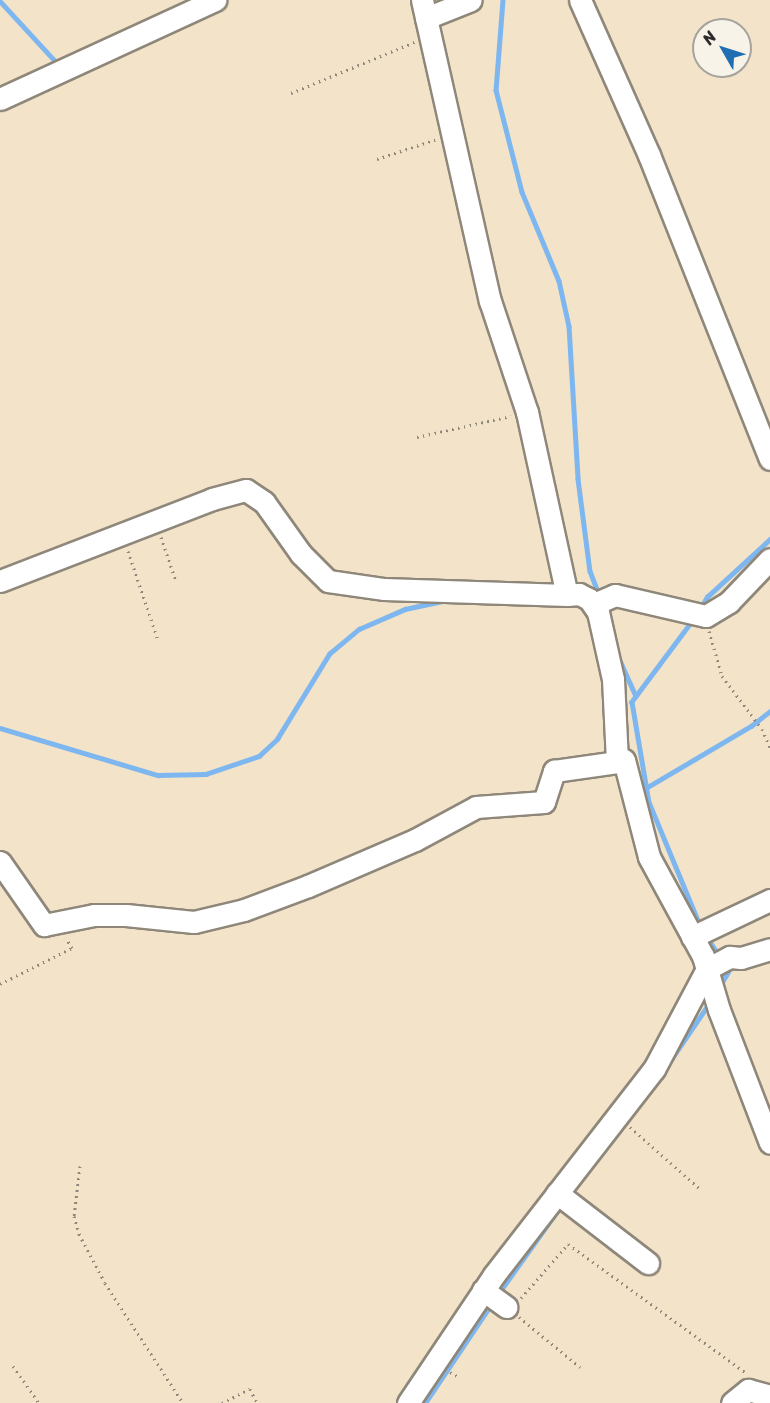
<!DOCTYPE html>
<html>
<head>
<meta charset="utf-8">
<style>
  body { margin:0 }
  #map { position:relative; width:770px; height:1403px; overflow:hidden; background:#f2e3c9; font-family:Sriracha,sans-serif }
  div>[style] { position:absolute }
  .stream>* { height:4.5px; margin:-2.25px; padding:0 2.25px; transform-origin:2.25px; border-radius:2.25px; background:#7eb7ef }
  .path>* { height:3px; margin-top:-1.5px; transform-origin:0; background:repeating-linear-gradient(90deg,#8e877a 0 1.5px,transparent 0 6px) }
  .roads { filter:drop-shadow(2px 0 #8e877a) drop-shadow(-2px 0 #8e877a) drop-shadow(0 2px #8e877a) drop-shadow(0 -2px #8e877a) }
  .minor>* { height:21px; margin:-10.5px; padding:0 10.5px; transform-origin:10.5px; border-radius:10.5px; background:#fff }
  span { translate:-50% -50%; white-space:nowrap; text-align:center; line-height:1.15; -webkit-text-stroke:4.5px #f7f3e8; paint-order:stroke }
  .north { position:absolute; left:692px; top:18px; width:60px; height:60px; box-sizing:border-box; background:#f7f3e8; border:2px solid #a5a39c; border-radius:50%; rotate:309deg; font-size:16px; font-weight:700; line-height:24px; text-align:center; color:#2b2b2b }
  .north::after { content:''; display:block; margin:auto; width:21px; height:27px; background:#1f6fb2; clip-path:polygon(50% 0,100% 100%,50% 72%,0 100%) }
</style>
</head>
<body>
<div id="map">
  <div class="stream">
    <div style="left:503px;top:0;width:90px;rotate:94.4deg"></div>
    <div style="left:496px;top:90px;width:105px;rotate:75.7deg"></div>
    <div style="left:522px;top:192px;width:96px;rotate:67.4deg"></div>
    <div style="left:559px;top:281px;width:46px;rotate:77.5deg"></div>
    <div style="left:569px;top:326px;width:153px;rotate:86.6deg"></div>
    <div style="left:578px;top:479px;width:93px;rotate:82.6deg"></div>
    <div style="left:590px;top:571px;width:25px;rotate:69deg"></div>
    <div style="left:0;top:1px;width:83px;rotate:47.4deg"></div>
    <div style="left:700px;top:609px;width:14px;rotate:-60deg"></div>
    <div style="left:707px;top:597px;width:86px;rotate:-42.6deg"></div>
    <div style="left:694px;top:619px;width:104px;rotate:126.8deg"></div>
    <div style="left:632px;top:702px;width:101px;rotate:80.4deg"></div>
    <div style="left:649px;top:802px;width:133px;rotate:67.5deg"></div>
    <div style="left:617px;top:654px;width:46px;rotate:65.7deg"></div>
    <div style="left:0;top:728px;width:165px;rotate:16.6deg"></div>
    <div style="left:158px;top:775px;width:48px;rotate:-1.2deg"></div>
    <div style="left:206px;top:774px;width:56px;rotate:-18.8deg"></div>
    <div style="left:259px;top:756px;width:25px;rotate:-43deg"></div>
    <div style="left:277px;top:739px;width:100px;rotate:-58.5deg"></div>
    <div style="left:329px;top:654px;width:39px;rotate:-40deg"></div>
    <div style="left:359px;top:629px;width:50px;rotate:-23.5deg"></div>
    <div style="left:405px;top:609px;width:39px;rotate:-12deg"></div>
    <div style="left:646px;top:788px;width:122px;rotate:-30.6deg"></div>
    <div style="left:751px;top:726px;width:24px;rotate:-38deg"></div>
    <div style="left:706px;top:935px;width:25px;rotate:58deg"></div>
    <div style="left:719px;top:987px;width:17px;rotate:-59deg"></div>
    <div style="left:728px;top:972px;width:7px;rotate:-117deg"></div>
    <div style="left:668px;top:1064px;width:75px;rotate:-55.9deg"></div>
    <div style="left:498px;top:1294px;width:103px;rotate:-54.5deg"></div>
    <div style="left:425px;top:1403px;width:120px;rotate:-56.2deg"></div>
  </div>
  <div class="path">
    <div style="left:291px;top:93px;width:134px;rotate:-22.4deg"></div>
    <div style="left:377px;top:159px;width:63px;rotate:-18.4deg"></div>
    <div style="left:417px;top:437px;width:96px;rotate:-12.6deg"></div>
    <div style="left:161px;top:537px;width:46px;rotate:71.2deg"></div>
    <div style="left:128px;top:551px;width:94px;rotate:71.4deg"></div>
    <div style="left:709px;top:631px;width:47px;rotate:73.9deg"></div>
    <div style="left:722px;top:676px;width:66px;rotate:53deg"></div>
    <div style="left:762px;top:729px;width:20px;rotate:66deg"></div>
    <div style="left:0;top:984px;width:80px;rotate:-26.6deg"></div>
    <div style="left:72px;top:948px;width:12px;rotate:-121deg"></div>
    <div style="left:630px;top:1127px;width:92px;rotate:41.5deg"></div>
    <div style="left:80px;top:1166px;width:50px;rotate:96.8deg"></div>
    <div style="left:74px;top:1216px;width:19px;rotate:74deg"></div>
    <div style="left:79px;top:1234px;width:55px;rotate:62deg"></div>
    <div style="left:105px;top:1283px;width:143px;rotate:57deg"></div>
    <div style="left:521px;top:1298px;width:72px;rotate:-49deg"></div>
    <div style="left:568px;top:1244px;width:218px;rotate:35.9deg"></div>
    <div style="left:519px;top:1317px;width:79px;rotate:39.3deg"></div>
    <div style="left:13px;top:1366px;width:45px;rotate:54.9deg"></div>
    <div style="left:450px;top:1372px;width:10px;rotate:29deg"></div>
    <div style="left:222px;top:1403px;width:31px;rotate:-27deg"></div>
    <div style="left:250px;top:1389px;width:16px;rotate:63deg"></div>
  </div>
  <div class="roads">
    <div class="minor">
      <div style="left:422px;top:0;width:309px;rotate:77.3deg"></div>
      <div style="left:490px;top:301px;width:117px;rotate:71.6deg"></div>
      <div style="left:527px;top:412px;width:187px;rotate:77.7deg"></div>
      <div style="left:567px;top:595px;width:12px;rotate:-5deg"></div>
      <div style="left:579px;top:594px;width:11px;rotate:27deg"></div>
      <div style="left:589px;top:599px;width:16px;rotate:55deg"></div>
      <div style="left:598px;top:612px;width:69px;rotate:77.4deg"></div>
      <div style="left:613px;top:679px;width:83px;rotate:87.2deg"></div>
      <div style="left:617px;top:762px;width:7px;rotate:-16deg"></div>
      <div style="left:624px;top:760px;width:100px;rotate:75.5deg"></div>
      <div style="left:649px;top:857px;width:113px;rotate:61.4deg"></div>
      <div style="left:703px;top:956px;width:56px;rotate:73.5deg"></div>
      <div style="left:719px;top:1010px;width:142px;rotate:69deg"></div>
      <div style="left:580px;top:0;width:170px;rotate:66deg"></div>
      <div style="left:649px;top:155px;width:327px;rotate:68.3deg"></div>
      <div style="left:426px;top:18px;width:48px;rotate:-21.8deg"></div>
      <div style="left:0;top:99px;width:237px;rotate:-24.7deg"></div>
      <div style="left:0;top:581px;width:227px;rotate:-21.1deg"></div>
      <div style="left:212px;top:499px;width:35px;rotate:-15deg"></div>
      <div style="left:246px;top:490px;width:22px;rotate:34deg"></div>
      <div style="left:264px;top:502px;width:64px;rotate:54.6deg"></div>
      <div style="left:301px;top:554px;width:38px;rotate:45deg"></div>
      <div style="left:328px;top:581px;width:57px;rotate:8.1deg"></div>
      <div style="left:384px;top:589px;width:183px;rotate:1.9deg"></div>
      <div style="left:594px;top:604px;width:23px;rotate:-23deg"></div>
      <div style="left:615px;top:595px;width:93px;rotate:13deg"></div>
      <div style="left:706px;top:616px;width:27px;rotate:-31deg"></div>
      <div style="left:729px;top:602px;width:59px;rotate:-46.4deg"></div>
      <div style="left:0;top:862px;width:77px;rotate:55.1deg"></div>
      <div style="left:44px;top:925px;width:51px;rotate:-11.3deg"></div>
      <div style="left:94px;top:915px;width:32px"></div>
      <div style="left:126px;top:915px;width:68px;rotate:5.9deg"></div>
      <div style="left:194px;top:922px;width:51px;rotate:-13.5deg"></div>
      <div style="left:244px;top:910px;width:68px;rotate:-20.6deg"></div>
      <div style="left:308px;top:886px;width:116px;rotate:-23.3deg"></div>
      <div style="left:415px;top:840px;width:69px;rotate:-28.4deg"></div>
      <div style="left:476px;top:807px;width:68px;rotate:-4.2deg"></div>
      <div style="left:544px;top:802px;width:33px;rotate:-72deg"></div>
      <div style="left:554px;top:771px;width:64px;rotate:-8.1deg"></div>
      <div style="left:692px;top:937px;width:86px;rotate:-25.4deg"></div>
      <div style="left:557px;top:1193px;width:115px;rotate:37.6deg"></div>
      <div style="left:483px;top:1290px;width:29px;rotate:36deg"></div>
      <div style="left:408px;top:1403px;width:154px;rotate:-56.1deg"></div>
      <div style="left:494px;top:1275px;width:261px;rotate:-52.2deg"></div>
      <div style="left:654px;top:1069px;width:113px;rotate:-62.1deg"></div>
      <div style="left:707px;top:969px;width:26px;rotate:-28deg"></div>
      <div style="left:730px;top:957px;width:11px;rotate:5deg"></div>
      <div style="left:741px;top:958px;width:30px;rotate:-17deg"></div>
      <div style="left:732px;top:1403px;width:21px;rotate:-39deg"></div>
      <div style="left:748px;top:1390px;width:23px;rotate:15deg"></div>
    </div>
  </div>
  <div class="north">N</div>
</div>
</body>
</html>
